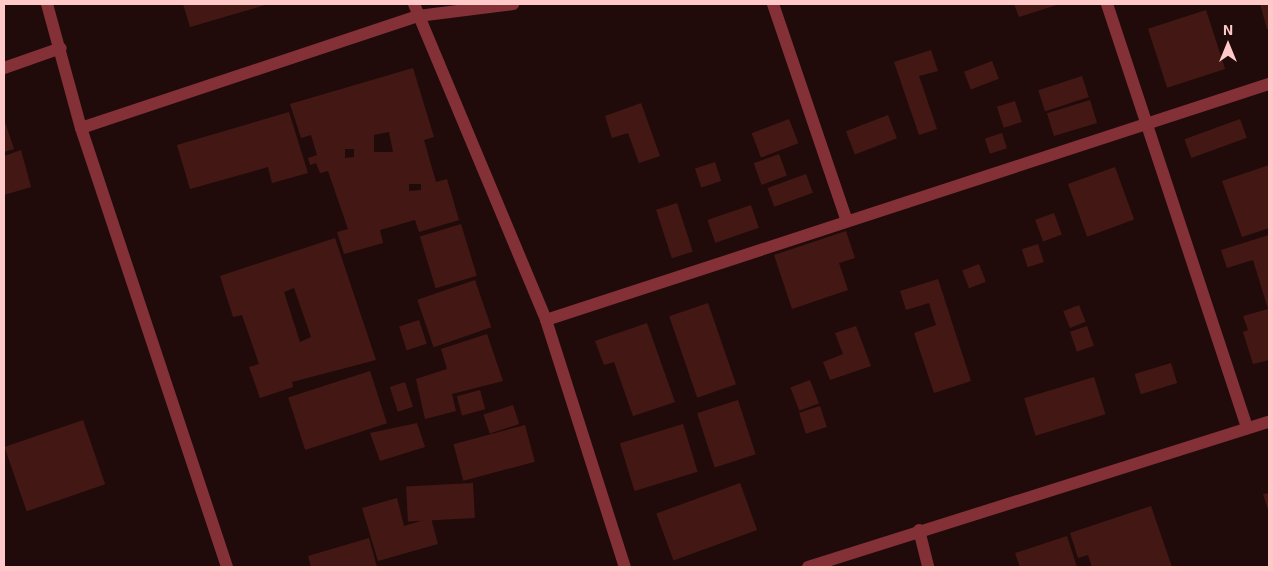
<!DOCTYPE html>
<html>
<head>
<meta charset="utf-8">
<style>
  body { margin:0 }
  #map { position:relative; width:1273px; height:571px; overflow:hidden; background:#200b0a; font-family:"Exo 2",sans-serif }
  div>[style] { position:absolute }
  .building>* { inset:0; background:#431814; transform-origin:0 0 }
  .minor>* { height:12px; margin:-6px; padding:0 6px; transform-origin:6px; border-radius:6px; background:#843037 }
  span { translate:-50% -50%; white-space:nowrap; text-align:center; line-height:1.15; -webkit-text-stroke:4px #200b0a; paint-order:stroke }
  .frame { position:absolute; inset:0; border:5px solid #ffc9ca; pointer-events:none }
  .north { position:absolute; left:1203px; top:20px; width:50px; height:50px; -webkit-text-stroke:4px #200b0a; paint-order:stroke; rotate:0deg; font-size:14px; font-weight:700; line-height:20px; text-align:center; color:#ffc9ca }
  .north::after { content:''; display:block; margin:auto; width:18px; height:22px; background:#ffc9ca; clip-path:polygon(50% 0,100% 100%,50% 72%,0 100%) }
</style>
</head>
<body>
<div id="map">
  <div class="building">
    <div style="clip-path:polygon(183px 4px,269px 4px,190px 27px)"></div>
    <div style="clip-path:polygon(1014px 4px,1060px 4px,1019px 17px)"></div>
    <div style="clip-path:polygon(1260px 4px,1269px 4px,1269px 29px,1267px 29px)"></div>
    <div style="left:1206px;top:10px;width:62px;height:61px;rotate:72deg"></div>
    <div style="clip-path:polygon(931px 50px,938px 71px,919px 76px,937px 129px,919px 135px,894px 62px)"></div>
    <div style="left:992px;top:61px;width:19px;height:30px;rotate:69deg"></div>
    <div style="clip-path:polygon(evenodd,413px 68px,434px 137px,424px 140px,436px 182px,447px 179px,459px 220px,419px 232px,415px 220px,380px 230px,383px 243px,344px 254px,337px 232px,348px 229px,328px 171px,320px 173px,316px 163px,310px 165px,308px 158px,317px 155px,311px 135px,301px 138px,290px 104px,413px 68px,389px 132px,393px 152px,374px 152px,374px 135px,389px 132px,413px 68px,345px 149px,354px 149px,354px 157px,345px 158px,345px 149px,413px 68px,409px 184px,421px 184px,421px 190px,409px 191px,409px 184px)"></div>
    <div style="left:1082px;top:76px;width:22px;height:46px;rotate:72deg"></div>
    <div style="left:1090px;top:100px;width:24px;height:45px;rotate:73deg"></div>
    <div style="left:1015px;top:101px;width:22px;height:19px;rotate:72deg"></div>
    <div style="clip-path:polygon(641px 103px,660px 156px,639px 163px,628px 133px,612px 138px,605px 116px)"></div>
    <div style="clip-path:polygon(289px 112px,308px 173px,272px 183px,268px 167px,190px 189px,177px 145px)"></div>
    <div style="left:888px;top:115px;width:25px;height:45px;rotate:69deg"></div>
    <div style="clip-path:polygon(4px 119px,14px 149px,4px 152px)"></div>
    <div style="left:789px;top:119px;width:26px;height:40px;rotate:69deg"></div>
    <div style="left:1240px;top:119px;width:20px;height:59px;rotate:70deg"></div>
    <div style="left:1002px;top:133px;width:16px;height:18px;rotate:72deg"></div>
    <div style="clip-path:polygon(21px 150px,31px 187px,4px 195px,4px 156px)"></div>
    <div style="left:779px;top:154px;width:23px;height:27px;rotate:70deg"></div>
    <div style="left:715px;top:162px;width:20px;height:21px;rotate:72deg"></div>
    <div style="clip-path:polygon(1269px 165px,1269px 228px,1242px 237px,1222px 181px)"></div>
    <div style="left:1115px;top:167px;width:56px;height:50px;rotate:70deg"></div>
    <div style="left:806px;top:174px;width:20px;height:41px;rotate:70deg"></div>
    <div style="left:677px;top:203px;width:51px;height:22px;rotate:72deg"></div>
    <div style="left:751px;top:205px;width:24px;height:46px;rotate:71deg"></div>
    <div style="left:1054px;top:213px;width:23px;height:20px;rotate:70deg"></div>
    <div style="left:461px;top:224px;width:54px;height:43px;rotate:73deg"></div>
    <div style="clip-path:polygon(846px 231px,855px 258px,839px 263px,848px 290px,792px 309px,774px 255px)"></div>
    <div style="clip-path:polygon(1269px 235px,1269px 360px,1253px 364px,1243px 332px,1248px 330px,1243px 316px,1268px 309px,1253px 260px,1227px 268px,1221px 250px)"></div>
    <div style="clip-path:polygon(evenodd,335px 238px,376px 360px,292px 382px,293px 387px,260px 398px,249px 367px,259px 364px,242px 315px,233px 317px,220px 276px,335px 238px,294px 288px,311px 337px,300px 342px,284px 292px,294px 288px)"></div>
    <div style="left:1038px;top:244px;width:19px;height:17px;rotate:72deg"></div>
    <div style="left:979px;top:264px;width:19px;height:18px;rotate:69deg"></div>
    <div style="clip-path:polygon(938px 279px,971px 381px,934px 393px,914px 333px,936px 325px,929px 303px,906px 310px,900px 291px)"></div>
    <div style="left:475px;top:280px;width:50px;height:61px;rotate:71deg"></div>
    <div style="left:708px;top:303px;width:86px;height:41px;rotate:71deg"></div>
    <div style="left:1079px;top:305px;width:18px;height:17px;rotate:68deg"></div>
    <div style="left:419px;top:320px;width:25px;height:21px;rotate:72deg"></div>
    <div style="clip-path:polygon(647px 323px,675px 402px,633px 416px,614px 362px,604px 365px,595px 341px)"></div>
    <div style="clip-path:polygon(856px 326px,871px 366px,830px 380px,823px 362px,843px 354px,835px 333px)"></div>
    <div style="left:1087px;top:326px;width:21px;height:18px;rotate:71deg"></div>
    <div style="clip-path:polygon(487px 334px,503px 381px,452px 394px,456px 411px,425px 419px,416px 379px,447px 369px,441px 349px)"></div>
    <div style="left:1171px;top:363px;width:21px;height:38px;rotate:73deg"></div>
    <div style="left:370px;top:371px;width:55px;height:86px;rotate:72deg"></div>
    <div style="left:1094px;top:377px;width:39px;height:73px;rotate:73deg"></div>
    <div style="left:810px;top:380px;width:25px;height:21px;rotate:69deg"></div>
    <div style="left:405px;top:382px;width:26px;height:16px;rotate:72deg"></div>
    <div style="left:480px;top:390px;width:20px;height:24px;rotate:75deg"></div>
    <div style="left:738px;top:400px;width:57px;height:43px;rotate:72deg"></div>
    <div style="left:513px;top:405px;width:20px;height:31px;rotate:72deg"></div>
    <div style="left:820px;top:406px;width:22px;height:22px;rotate:72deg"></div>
    <div style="left:83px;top:420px;width:68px;height:83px;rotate:71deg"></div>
    <div style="clip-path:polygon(417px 423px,425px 447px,380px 461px,370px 433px)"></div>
    <div style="left:683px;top:424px;width:50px;height:66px;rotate:73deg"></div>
    <div style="left:525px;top:425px;width:38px;height:74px;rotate:75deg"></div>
    <div style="left:473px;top:483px;width:35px;height:67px;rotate:87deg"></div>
    <div style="left:740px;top:483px;width:50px;height:89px;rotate:70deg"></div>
    <div style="clip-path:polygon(1269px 493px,1269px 513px,1263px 494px)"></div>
    <div style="clip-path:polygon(397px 498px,404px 526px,431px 518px,438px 544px,378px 561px,362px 508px)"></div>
    <div style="clip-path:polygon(1151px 506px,1172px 567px,1092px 567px,1088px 555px,1078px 558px,1070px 533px)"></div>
    <div style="clip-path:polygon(1067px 536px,1077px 567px,1020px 567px,1015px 553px)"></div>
    <div style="clip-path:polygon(369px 538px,377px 567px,311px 567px,308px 556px)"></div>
  </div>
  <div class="minor">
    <div style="left:47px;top:4px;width:129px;rotate:74.7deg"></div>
    <div style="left:81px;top:128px;width:463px;rotate:71.6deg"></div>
    <div style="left:414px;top:4px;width:342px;rotate:67.3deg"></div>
    <div style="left:546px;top:320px;width:259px;rotate:72.3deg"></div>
    <div style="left:773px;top:4px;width:229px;rotate:71.2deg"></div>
    <div style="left:1107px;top:4px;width:447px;rotate:71.7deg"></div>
    <div style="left:4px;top:68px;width:60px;rotate:-19.3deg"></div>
    <div style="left:81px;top:128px;width:355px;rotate:-18.4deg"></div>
    <div style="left:418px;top:16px;width:96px;rotate:-7.2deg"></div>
    <div style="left:546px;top:320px;width:761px;rotate:-18.08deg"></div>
    <div style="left:919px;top:530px;width:38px;rotate:76deg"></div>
    <div style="left:808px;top:567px;width:483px;rotate:-17.5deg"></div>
  </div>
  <div class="frame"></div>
  <div class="north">N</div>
</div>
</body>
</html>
